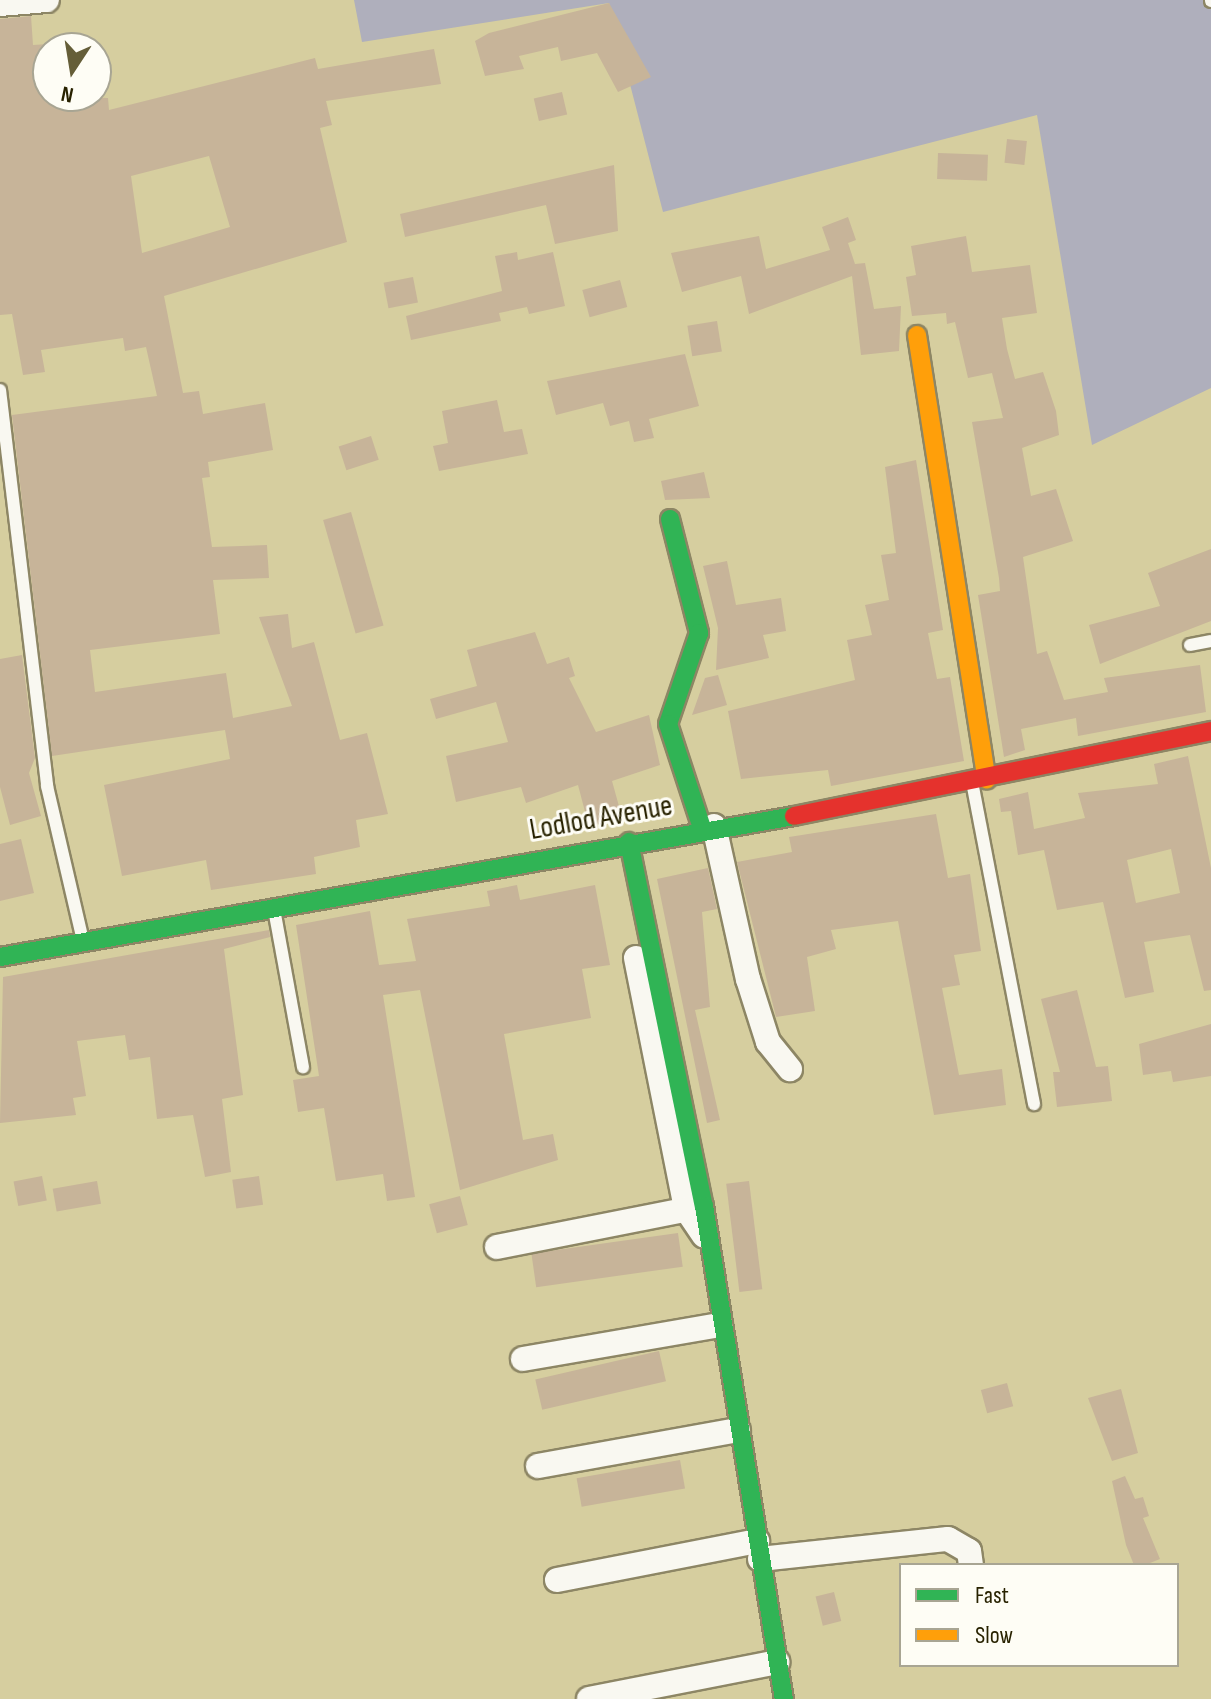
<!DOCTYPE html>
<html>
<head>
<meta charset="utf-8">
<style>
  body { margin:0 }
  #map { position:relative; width:1211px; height:1699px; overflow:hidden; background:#d6ce9f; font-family:"Sofia Sans Condensed",sans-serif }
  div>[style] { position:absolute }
  .forest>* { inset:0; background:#afafbc }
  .building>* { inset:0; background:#c7b499; transform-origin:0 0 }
  .roads { filter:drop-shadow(2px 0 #8d8665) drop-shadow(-2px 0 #8d8665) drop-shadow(0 2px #8d8665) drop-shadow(0 -2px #8d8665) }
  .lane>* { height:12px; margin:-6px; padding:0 6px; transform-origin:6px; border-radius:6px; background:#f9f8f1 }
  .street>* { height:24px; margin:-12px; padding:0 12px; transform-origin:12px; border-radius:12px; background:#f9f8f1 }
  .fast>* { height:18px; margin:-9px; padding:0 9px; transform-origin:9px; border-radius:9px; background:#30b455 }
  .slow>* { height:18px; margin:-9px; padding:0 9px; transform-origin:9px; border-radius:9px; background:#ff9f0a }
  .jam>* { height:18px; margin:-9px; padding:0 9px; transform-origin:9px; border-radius:9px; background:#e5322d }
  span { translate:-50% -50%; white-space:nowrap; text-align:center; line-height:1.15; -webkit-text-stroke:6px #fefdf5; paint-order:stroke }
  .street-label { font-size:30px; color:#282200 }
  .legend { position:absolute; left:899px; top:1563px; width:280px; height:104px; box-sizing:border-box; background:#fefdf5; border:2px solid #a8a593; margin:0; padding:10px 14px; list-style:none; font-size:24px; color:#282200 }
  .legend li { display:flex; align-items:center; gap:16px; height:40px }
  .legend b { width:40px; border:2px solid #a8a593 }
  .north { position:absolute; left:32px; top:32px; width:80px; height:80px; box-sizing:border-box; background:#fefdf5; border:2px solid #a8a593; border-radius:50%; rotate:192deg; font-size:22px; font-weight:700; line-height:32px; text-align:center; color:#282200 }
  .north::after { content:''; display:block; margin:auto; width:28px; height:36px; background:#655e38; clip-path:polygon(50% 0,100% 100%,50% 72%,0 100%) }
</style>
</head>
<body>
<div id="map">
  <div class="forest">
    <div style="clip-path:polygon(354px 0,1211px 0,1211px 388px,1092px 445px,1037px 115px,663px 212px,609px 3px,362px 42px)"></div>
  </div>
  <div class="building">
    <div style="clip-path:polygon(609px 3px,651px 77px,618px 92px,597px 53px,561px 61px,558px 47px,519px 56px,524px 69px,485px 76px,475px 41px,489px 33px)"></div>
    <div style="clip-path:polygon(evenodd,31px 16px,33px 45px,48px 44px,48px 96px,108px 98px,109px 110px,315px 58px,318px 69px,434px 49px,441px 84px,326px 101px,332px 125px,320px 128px,347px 242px,164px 296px,183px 393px,199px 391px,203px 414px,265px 403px,273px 450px,208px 462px,210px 477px,202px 478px,212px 547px,267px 545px,269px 578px,213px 580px,220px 634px,90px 650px,95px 692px,226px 673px,233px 718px,292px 706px,259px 617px,288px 614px,292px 648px,314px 642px,340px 740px,367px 733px,388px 814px,356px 820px,360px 847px,314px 857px,316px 874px,211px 890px,206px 860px,122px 876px,104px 785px,230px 759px,225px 730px,52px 756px,12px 415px,157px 396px,146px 347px,125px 351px,123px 338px,41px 350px,45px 372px,23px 375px,12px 314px,0 315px,0 19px,31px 16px,209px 156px,230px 227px,142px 253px,131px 176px,209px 156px)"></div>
    <div style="left:562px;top:92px;width:23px;height:29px;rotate:77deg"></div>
    <div style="left:1007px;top:139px;width:20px;height:24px;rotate:6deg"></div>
    <div style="left:938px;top:153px;width:50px;height:26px;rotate:2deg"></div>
    <div style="clip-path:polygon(614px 165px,618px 231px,555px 244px,546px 205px,405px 237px,400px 214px)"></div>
    <div style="clip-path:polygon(848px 217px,856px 240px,848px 243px,855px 264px,865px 263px,874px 309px,901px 306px,899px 351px,861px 355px,852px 276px,749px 314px,741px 276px,682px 292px,671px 253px,759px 236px,766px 269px,830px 250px,822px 227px)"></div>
    <div style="clip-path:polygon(966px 236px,972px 272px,1030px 265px,1037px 313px,1002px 318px,1007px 349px,1015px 379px,1043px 372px,1056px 411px,1059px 435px,1022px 448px,1031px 496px,1056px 489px,1073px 541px,1023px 557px,1037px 654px,1047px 651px,1064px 700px,1108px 692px,1104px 678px,1200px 665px,1206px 712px,1078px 736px,1076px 718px,1021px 729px,1025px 750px,1004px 757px,978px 595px,1000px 591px,999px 578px,972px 422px,1003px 418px,992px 373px,968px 378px,955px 322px,947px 324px,946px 313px,912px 316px,906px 277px,916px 275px,911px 246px)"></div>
    <div style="clip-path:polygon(517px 252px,518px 260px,553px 252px,565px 306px,529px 314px,527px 307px,499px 313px,501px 321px,411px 340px,406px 316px,502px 291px,495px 256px)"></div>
    <div style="left:413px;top:277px;width:26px;height:30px;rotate:79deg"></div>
    <div style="left:620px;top:280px;width:28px;height:39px;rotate:75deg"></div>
    <div style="left:717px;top:321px;width:31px;height:30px;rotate:81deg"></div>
    <div style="clip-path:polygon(685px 354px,699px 406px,649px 419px,654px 438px,634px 442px,629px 421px,610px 426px,603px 403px,556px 415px,547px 381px)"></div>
    <div style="clip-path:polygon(497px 400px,504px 432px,522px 429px,528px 454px,439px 471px,433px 446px,448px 443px,442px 411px)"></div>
    <div style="left:371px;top:436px;width:25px;height:34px;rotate:72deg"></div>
    <div style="clip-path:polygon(916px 460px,943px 630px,928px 633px,937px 679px,950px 677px,964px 761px,831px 786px,828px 770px,741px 779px,728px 711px,855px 680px,847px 640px,872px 635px,865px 605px,889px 600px,881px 555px,896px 553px,885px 467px)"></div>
    <div style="clip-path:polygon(704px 472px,710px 498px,665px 500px,661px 481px)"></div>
    <div style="left:351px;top:512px;width:118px;height:29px;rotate:74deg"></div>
    <div style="clip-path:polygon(1211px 549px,1211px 621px,1100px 664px,1089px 625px,1160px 606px,1148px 573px)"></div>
    <div style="clip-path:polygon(727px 561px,736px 605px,781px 598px,786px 631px,763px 635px,769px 658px,716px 670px,718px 628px,703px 566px)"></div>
    <div style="clip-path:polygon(535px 632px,547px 664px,569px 657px,575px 676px,569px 678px,596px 732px,649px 715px,660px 765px,612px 781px,622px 817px,589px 827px,578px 785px,526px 803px,521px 787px,456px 802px,446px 756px,508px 742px,496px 702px,436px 719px,430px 699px,477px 686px,467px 650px)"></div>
    <div style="clip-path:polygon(22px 655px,35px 758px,29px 773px,41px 816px,10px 825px,0 787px,0 659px)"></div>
    <div style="clip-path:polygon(718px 675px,727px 705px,692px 715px,705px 678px)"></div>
    <div style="clip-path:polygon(evenodd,1188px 756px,1211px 868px,1211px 990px,1204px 991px,1190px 935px,1144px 942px,1154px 992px,1125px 998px,1103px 902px,1057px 910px,1044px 850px,1018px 855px,1011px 811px,1001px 812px,999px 799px,1028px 792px,1034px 829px,1085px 818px,1078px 793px,1158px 784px,1154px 764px,1188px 756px,1171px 849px,1180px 893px,1136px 903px,1127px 860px,1171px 849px)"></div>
    <div style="clip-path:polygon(936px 814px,948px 878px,970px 874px,981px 951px,954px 955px,960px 985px,942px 988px,959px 1075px,1002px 1069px,1006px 1105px,934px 1115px,898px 921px,831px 930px,836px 949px,807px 957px,815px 1011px,776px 1017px,737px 862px,792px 852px,789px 837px)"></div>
    <div style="clip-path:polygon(21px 839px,34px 893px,0 901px,0 844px)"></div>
    <div style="clip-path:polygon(708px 868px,717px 909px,702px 912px,710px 1007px,695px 1010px,720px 1120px,707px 1123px,657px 879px)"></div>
    <div style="clip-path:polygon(517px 885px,520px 900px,595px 885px,610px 965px,582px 969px,591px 1018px,504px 1034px,523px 1140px,553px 1134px,558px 1160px,460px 1190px,420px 990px,383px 995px,415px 1197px,387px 1201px,383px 1174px,336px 1181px,324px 1108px,298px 1112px,293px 1080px,319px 1076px,296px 925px,370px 911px,379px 965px,416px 961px,407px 919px,490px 906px,487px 891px)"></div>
    <div style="clip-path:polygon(269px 930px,270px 937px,224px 949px,243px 1095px,222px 1099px,231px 1172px,205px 1177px,193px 1115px,157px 1119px,150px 1057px,129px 1060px,125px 1035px,77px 1041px,86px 1096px,73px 1098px,76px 1115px,0 1123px,3px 977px)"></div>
    <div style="clip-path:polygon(1077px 990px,1096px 1067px,1108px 1066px,1112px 1101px,1057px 1107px,1053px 1072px,1060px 1072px,1041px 999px)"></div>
    <div style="clip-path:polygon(1211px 1024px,1211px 1076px,1173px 1082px,1171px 1071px,1143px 1075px,1139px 1044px)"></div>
    <div style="left:42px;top:1176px;width:25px;height:29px;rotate:79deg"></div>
    <div style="left:259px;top:1176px;width:29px;height:27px;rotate:82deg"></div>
    <div style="left:97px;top:1181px;width:23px;height:45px;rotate:80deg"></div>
    <div style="left:749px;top:1181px;width:109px;height:23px;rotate:83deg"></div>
    <div style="left:460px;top:1196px;width:30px;height:32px;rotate:75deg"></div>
    <div style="left:678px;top:1233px;width:34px;height:148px;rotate:82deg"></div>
    <div style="left:659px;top:1351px;width:31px;height:127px;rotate:77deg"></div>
    <div style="left:1007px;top:1383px;width:24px;height:27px;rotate:75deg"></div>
    <div style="clip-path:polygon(1121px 1389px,1138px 1453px,1112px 1461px,1088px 1398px)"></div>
    <div style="left:680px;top:1460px;width:29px;height:105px;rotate:80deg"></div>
    <div style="clip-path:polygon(1125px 1476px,1135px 1499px,1143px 1497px,1149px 1516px,1143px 1518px,1160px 1559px,1145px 1565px,1134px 1565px,1126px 1545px,1112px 1481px)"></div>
    <div style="left:834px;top:1592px;width:30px;height:19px;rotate:76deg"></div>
  </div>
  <div class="roads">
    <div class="lane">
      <div style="left:1211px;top:0;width:1px;rotate:90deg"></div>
      <div style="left:0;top:390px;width:399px;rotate:83.2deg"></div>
      <div style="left:47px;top:786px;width:155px;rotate:76.9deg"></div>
      <div style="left:1190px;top:645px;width:21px;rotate:-11deg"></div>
      <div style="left:973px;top:787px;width:323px;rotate:79.1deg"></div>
      <div style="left:274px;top:909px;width:161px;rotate:79.6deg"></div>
    </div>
    <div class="street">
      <div style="left:0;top:4px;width:47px;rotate:-4.9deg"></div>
      <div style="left:714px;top:826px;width:157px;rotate:77.5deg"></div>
      <div style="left:748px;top:979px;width:66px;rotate:72.4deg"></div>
      <div style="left:768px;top:1042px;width:35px;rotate:51deg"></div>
      <div style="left:636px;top:958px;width:256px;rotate:78.7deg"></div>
      <div style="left:686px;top:1209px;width:32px;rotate:56deg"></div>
      <div style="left:497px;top:1247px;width:206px;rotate:-11.2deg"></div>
      <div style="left:523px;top:1359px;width:200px;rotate:-9.8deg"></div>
      <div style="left:538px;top:1466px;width:203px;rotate:-10.2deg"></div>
      <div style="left:760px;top:1559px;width:189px;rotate:-6.1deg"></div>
      <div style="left:948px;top:1539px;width:24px;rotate:30deg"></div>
      <div style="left:969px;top:1551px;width:14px;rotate:82deg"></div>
      <div style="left:557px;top:1580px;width:204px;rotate:-11deg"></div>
      <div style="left:589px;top:1699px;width:192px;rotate:-11.1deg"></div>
    </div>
    <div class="fast">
      <div style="left:670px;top:519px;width:118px;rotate:75.7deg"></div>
      <div style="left:699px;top:633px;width:96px;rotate:108.8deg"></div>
      <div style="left:668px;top:724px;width:109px;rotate:71.9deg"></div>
      <div style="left:629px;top:842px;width:372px;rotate:78.4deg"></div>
      <div style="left:704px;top:1206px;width:499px;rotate:80.8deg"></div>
      <div style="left:0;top:957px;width:806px;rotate:-10.07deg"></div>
    </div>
    <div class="slow">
      <div style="left:917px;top:335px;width:450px;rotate:81.1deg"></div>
    </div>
    <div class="jam">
      <div style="left:794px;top:816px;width:426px;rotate:-11.5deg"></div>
    </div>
  </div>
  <div class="street-label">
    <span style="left:601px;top:818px;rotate:-10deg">Lodlod Avenue</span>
  </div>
  <ul class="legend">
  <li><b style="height:10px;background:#30b455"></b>Fast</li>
  <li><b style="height:10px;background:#ff9f0a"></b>Slow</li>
  </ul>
  <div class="north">N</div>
</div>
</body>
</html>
